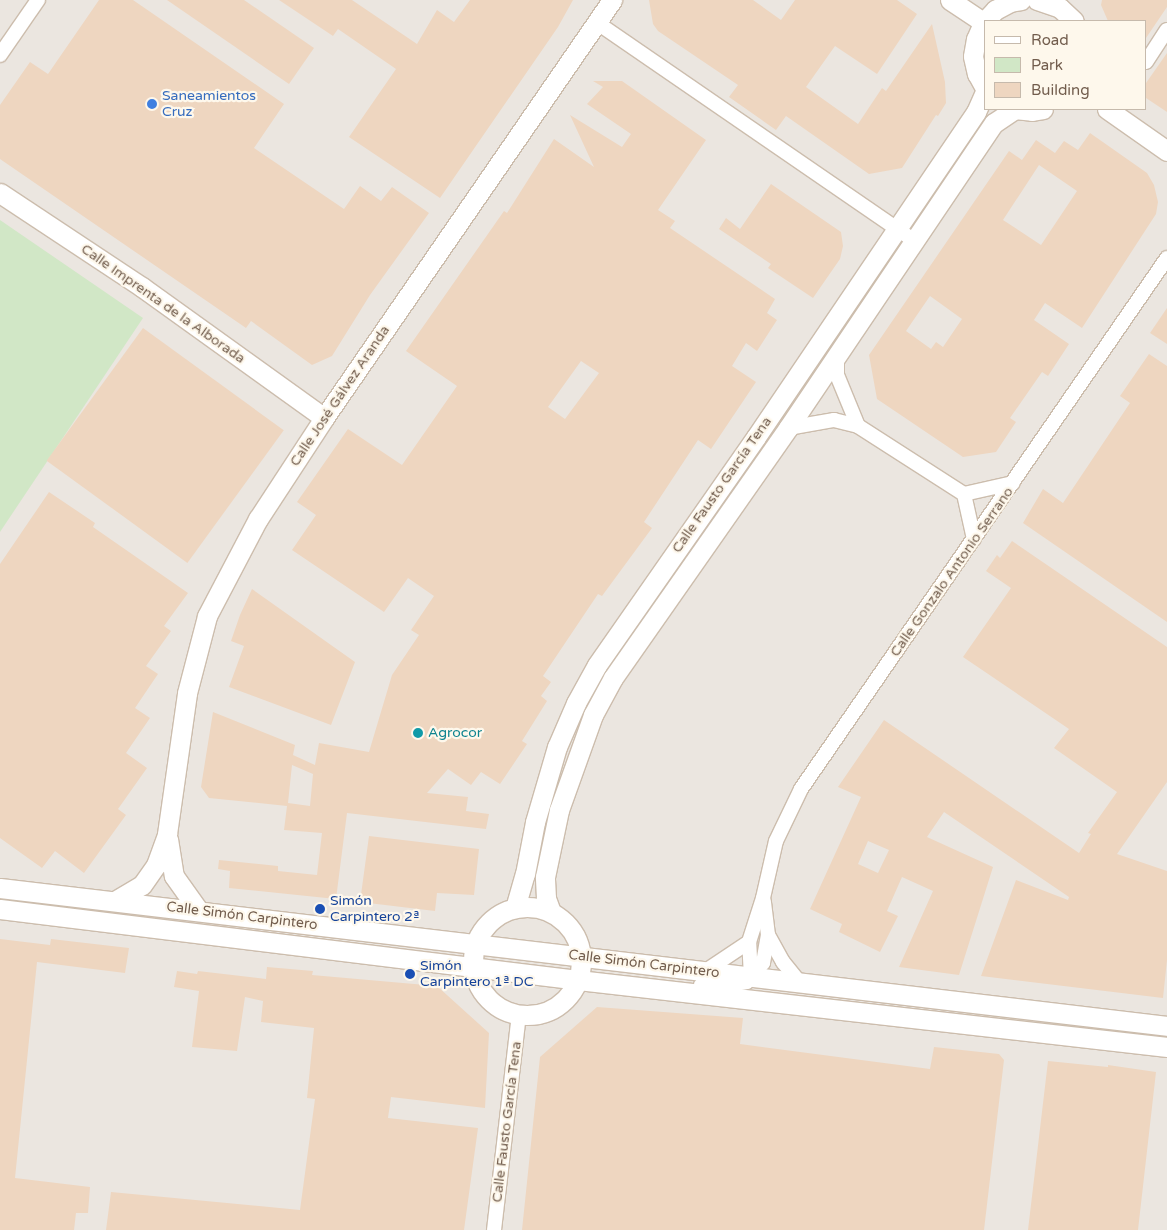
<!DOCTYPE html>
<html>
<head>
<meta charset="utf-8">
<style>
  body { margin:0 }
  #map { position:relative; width:1167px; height:1230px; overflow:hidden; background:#fbf4e6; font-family:"Varela Round",sans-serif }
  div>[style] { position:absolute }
  .industrial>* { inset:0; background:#ebe6e0 }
  .green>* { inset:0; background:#d1e7c6 }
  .building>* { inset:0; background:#eed6c0; transform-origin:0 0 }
  .roads { filter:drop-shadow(1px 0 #ccbdad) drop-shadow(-1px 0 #ccbdad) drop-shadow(0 1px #ccbdad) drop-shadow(0 -1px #ccbdad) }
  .street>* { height:14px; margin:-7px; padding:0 7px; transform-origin:7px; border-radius:7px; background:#fff }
  .secondary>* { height:19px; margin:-9.5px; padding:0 9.5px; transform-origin:9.5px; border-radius:9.5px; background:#fff }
  .secondary>.ring { margin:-9.5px; padding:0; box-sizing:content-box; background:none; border:19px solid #fff; border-radius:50% }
  .dots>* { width:14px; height:14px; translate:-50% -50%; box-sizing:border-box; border:2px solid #fef8ec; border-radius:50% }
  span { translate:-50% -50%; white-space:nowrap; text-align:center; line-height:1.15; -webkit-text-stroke:4.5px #fef8ec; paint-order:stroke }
  .shop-label { font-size:14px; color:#366cbe }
  .left { translate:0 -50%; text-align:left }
  .street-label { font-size:14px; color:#725d4d }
  .culture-label { font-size:14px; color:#0d838f }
  .transit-label { font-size:14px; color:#164399 }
  .legend { position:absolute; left:984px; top:20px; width:162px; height:90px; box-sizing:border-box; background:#fef8ec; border:1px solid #c6baac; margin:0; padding:6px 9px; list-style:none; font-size:15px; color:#725d4d }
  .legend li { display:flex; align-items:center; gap:10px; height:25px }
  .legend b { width:25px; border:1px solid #c6baac }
</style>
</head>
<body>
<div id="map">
  <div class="industrial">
    <div style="clip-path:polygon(evenodd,0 0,1167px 0,1167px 1230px,0 1230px,0 0,986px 21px,1146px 21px,1146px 109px,986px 109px,986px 21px)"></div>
  </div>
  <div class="green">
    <div style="clip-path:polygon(0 220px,143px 318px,0 532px)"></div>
  </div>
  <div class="building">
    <div style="clip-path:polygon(99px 0,133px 0,284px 104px,254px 148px,344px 209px,360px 186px,381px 201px,392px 187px,429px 213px,370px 295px,332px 356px,312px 365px,251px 321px,246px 328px,0 159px,0 105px,30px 62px,48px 74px)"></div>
    <div style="clip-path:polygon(167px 0,244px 0,314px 48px,289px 84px)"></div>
    <div style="clip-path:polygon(279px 0,352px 0,417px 44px,437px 10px,454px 22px,470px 0,573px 0,558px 27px,440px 198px,349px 137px,396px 69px,338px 29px,333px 36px)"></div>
    <div style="clip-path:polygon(649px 0,753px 0,781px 20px,795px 0,897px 0,917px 14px,877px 74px,835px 46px,806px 87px,858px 124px,882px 88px,886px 91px,932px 24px,945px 82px,946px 103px,938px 116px,936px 115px,902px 168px,869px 174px,786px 116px,776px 130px,729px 97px,738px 85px,658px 31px,653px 24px)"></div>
    <div style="clip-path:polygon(1102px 0,1167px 0,1167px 7px,1146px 38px,1146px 21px,1108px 21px,1101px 5px)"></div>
    <div style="clip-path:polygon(1167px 53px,1167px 112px,1146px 98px,1146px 83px)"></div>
    <div style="clip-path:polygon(evenodd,593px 81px,622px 81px,706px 140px,658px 210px,675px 221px,670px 228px,775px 299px,767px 313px,777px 320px,757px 351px,746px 343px,732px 366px,756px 382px,711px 449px,698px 440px,644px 522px,652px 528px,602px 596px,598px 594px,543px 676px,551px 682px,541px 696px,547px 701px,522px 741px,527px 744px,500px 784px,481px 772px,471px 785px,448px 769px,427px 793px,468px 797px,466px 811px,489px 814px,486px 829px,347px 813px,336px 899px,229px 888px,230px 871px,218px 869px,219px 860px,278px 866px,278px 871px,317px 875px,322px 833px,284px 830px,287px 806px,209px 798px,201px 787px,213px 712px,295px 745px,293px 755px,315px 765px,319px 743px,369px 752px,392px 675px,419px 635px,411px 630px,434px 596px,408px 578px,384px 612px,292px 550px,316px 515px,297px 502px,348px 429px,402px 465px,457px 386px,406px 351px,504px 211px,507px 213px,554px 139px,594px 167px,570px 115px,622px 147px,631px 134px,587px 104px,603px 87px,593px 81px,581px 361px,599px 373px,565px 419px,548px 407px,581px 361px,593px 81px,292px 765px,313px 774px,310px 806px,288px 803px,292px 765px)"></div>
    <div style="clip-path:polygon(evenodd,1090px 133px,1147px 173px,1154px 185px,1158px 202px,1156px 214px,1082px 328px,1045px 303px,1034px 320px,1069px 344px,1048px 376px,1042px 372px,1010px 418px,1016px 422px,996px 452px,963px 457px,877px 399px,869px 355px,1009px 151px,1022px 160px,1036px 140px,1055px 153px,1064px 141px,1078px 150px,1090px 133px,1039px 165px,1077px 191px,1041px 245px,1003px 220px,1039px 165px,1090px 133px,930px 296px,962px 319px,943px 347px,936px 342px,931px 349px,906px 331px,930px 296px)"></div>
    <div style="clip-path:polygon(771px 184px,841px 232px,843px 246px,840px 259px,813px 298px,768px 268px,771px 264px,719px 229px,726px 218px,740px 229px)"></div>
    <div style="clip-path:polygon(1167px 308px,1167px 344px,1150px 333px)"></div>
    <div style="left:143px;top:328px;width:174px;height:164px;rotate:36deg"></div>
    <div style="clip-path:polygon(1149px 354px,1167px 366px,1167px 622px,1023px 523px,1043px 489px,1063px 503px,1130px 403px,1120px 396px)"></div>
    <div style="clip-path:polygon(49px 492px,95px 523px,93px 527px,188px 593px,164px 626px,171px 631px,146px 666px,158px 674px,135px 708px,150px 718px,126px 753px,147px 768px,118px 809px,126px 815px,84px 873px,55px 851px,42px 868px,0 838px,0 564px)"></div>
    <div style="clip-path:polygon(evenodd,1012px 541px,1167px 647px,1167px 782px,1117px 854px,1167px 871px,1167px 960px,1163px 998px,981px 976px,1016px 880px,1068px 900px,1069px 897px,944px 812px,927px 837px,993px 867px,959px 975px,899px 967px,933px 891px,902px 877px,887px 911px,898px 916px,880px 952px,839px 932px,842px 924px,810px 909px,861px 797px,838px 787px,884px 720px,1079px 853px,1091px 834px,1088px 833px,1117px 792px,1054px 748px,1069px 729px,963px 657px,1011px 588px,986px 571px,997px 555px,1000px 558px,1012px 541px,868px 841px,889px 850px,878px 873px,858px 864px,868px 841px)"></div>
    <div style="clip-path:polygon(252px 589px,355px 662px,331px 725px,229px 687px,244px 646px,231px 641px,240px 615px)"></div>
    <div style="clip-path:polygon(369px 836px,479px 849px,474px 895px,437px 893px,435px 911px,360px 902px)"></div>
    <div style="clip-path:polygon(0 939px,50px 945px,51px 939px,129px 948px,125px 973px,37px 962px,15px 1178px,90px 1187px,88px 1213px,76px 1213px,74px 1230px,0 1230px)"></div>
    <div style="clip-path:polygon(267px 967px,313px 971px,312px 975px,437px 986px,489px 1033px,485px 1108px,391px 1097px,388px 1118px,478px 1128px,464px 1230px,106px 1230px,111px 1192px,300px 1210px,315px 1099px,307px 1098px,314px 1028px,261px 1022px,263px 1001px,245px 997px,237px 1051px,192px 1047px,199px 991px,174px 987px,177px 971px,197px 974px,198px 971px,266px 979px)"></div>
    <div style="clip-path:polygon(597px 1007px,743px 1018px,740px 1044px,930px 1069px,934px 1047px,999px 1054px,1004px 1060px,984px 1230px,522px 1230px,540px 1057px)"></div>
    <div style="clip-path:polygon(1048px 1061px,1108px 1067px,1108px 1065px,1156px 1072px,1138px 1230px,1028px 1230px)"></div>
  </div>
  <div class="roads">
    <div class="street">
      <div style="left:596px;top:22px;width:385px;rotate:34.5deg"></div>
      <div style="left:0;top:55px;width:67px;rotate:-55.4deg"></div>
      <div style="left:1146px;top:62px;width:38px;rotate:-57deg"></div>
      <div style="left:837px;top:356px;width:19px;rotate:90deg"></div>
      <div style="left:837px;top:375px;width:55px;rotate:67.6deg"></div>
      <div style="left:788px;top:428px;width:47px;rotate:-9.9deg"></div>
      <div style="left:834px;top:420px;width:25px;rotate:14deg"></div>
      <div style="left:858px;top:426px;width:126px;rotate:32.7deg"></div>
      <div style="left:964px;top:494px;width:46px;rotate:77.5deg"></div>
      <div style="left:964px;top:494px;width:50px;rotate:-12.7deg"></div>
      <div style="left:768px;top:935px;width:31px;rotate:61deg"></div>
      <div style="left:783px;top:962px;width:28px;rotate:51deg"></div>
      <div style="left:704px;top:972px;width:54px;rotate:-33.7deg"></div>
      <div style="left:751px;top:977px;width:35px;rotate:-93deg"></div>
      <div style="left:749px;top:942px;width:46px;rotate:-72.3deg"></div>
      <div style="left:763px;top:898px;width:58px;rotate:-77.2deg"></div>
      <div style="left:776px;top:841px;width:58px;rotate:-64.3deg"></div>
      <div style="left:801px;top:789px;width:645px;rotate:-55.42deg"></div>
      <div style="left:701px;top:985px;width:15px;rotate:8deg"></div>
      <div style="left:716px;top:987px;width:31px;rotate:-9deg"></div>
      <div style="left:747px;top:982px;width:25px;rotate:-50deg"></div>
      <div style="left:763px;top:963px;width:28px;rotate:-80deg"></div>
      <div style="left:768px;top:935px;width:34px;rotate:-97deg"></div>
      <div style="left:494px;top:1230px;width:216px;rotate:-83.4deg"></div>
    </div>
    <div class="secondary">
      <div style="left:950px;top:0;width:43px;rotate:33.7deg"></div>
      <div style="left:1037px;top:0;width:24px;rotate:19deg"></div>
      <div style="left:1060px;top:8px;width:19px;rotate:43deg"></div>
      <div style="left:986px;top:90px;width:18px;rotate:-119deg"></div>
      <div style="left:977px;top:74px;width:18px;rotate:-103deg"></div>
      <div style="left:973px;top:56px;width:17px;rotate:-80deg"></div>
      <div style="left:976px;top:39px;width:17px;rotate:-66deg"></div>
      <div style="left:983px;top:23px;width:18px;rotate:-47deg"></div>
      <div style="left:995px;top:10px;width:17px;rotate:-28deg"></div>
      <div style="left:1010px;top:2px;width:11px;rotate:-10deg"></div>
      <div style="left:1014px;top:109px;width:18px;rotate:6deg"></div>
      <div style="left:1032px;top:111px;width:11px;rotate:-10deg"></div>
      <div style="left:1107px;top:109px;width:73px;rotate:35deg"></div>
      <div style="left:0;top:193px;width:170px;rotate:33.5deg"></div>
      <div style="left:142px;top:287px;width:224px;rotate:35.7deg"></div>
      <div style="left:168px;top:839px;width:37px;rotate:81deg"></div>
      <div style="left:174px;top:876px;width:43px;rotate:54.5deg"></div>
      <div style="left:0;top:888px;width:1175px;rotate:6.74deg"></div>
      <div style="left:115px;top:901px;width:31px;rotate:-31deg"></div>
      <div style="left:142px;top:885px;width:24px;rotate:-55deg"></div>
      <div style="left:156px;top:865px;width:33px;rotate:-70deg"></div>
      <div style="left:167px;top:834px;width:142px;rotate:-81.9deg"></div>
      <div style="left:187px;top:693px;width:80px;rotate:-75.4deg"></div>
      <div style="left:207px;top:616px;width:110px;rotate:-62.3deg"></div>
      <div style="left:258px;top:519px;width:121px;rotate:-56.8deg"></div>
      <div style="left:324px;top:418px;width:508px;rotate:-55.43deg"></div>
      <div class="ring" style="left:473px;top:907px;width:89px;height:89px"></div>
      <div style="left:515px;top:908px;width:35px;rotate:-74deg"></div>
      <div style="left:525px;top:874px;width:53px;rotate:-79.1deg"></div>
      <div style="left:535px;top:822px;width:78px;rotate:-73.7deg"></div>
      <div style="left:557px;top:747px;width:48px;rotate:-66.6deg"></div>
      <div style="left:576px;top:703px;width:43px;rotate:-61.1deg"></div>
      <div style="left:597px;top:665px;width:278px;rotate:-55.1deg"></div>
      <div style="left:756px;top:437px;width:392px;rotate:-55.9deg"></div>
      <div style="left:976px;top:112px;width:24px;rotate:-66deg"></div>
      <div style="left:0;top:909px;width:582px;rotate:7deg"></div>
      <div style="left:578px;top:980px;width:593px;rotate:6.49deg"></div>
      <div style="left:551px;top:912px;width:15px;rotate:-110deg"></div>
      <div style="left:546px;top:898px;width:21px;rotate:-93deg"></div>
      <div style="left:545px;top:877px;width:68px;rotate:-78.2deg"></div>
      <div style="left:559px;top:810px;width:101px;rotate:-70.3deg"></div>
      <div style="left:593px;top:715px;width:42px;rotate:-61.6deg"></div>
      <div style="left:613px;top:678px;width:305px;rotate:-55deg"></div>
      <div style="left:788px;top:428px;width:368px;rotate:-56deg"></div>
      <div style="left:994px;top:123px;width:25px;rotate:-34deg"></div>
    </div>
  </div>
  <div class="dots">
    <div style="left:152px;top:104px;background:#3f7fe0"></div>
    <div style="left:418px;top:733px;background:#0f9aa8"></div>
    <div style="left:320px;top:909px;background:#1a4fb4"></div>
    <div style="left:410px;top:974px;background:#1a4fb4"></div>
  </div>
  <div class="shop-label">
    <span class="left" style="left:162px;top:104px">Saneamientos<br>Cruz</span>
  </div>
  <div class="street-label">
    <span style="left:163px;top:304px;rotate:35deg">Calle Imprenta de la Alborada</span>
    <span style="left:340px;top:396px;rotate:-56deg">Calle José Gálvez Aranda</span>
    <span style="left:722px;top:485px;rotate:-55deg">Calle Fausto García Tena</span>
    <span style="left:952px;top:572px;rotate:-55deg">Calle Gonzalo Antonio Serrano</span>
    <span style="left:242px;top:916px;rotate:7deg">Calle Simón Carpintero</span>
    <span style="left:644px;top:964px;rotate:7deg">Calle Simón Carpintero</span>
    <span style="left:507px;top:1122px;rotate:-83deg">Calle Fausto García Tena</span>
  </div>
  <div class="culture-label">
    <span class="left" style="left:428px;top:733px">Agrocor</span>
  </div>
  <div class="transit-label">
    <span class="left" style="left:330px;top:909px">Simón<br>Carpintero 2ª</span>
    <span class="left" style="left:420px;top:974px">Simón<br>Carpintero 1ª DC</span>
  </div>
  <ul class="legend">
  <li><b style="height:6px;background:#fff"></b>Road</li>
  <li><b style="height:14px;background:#d1e7c6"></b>Park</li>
  <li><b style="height:14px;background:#eed6c0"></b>Building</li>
  </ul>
</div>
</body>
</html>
